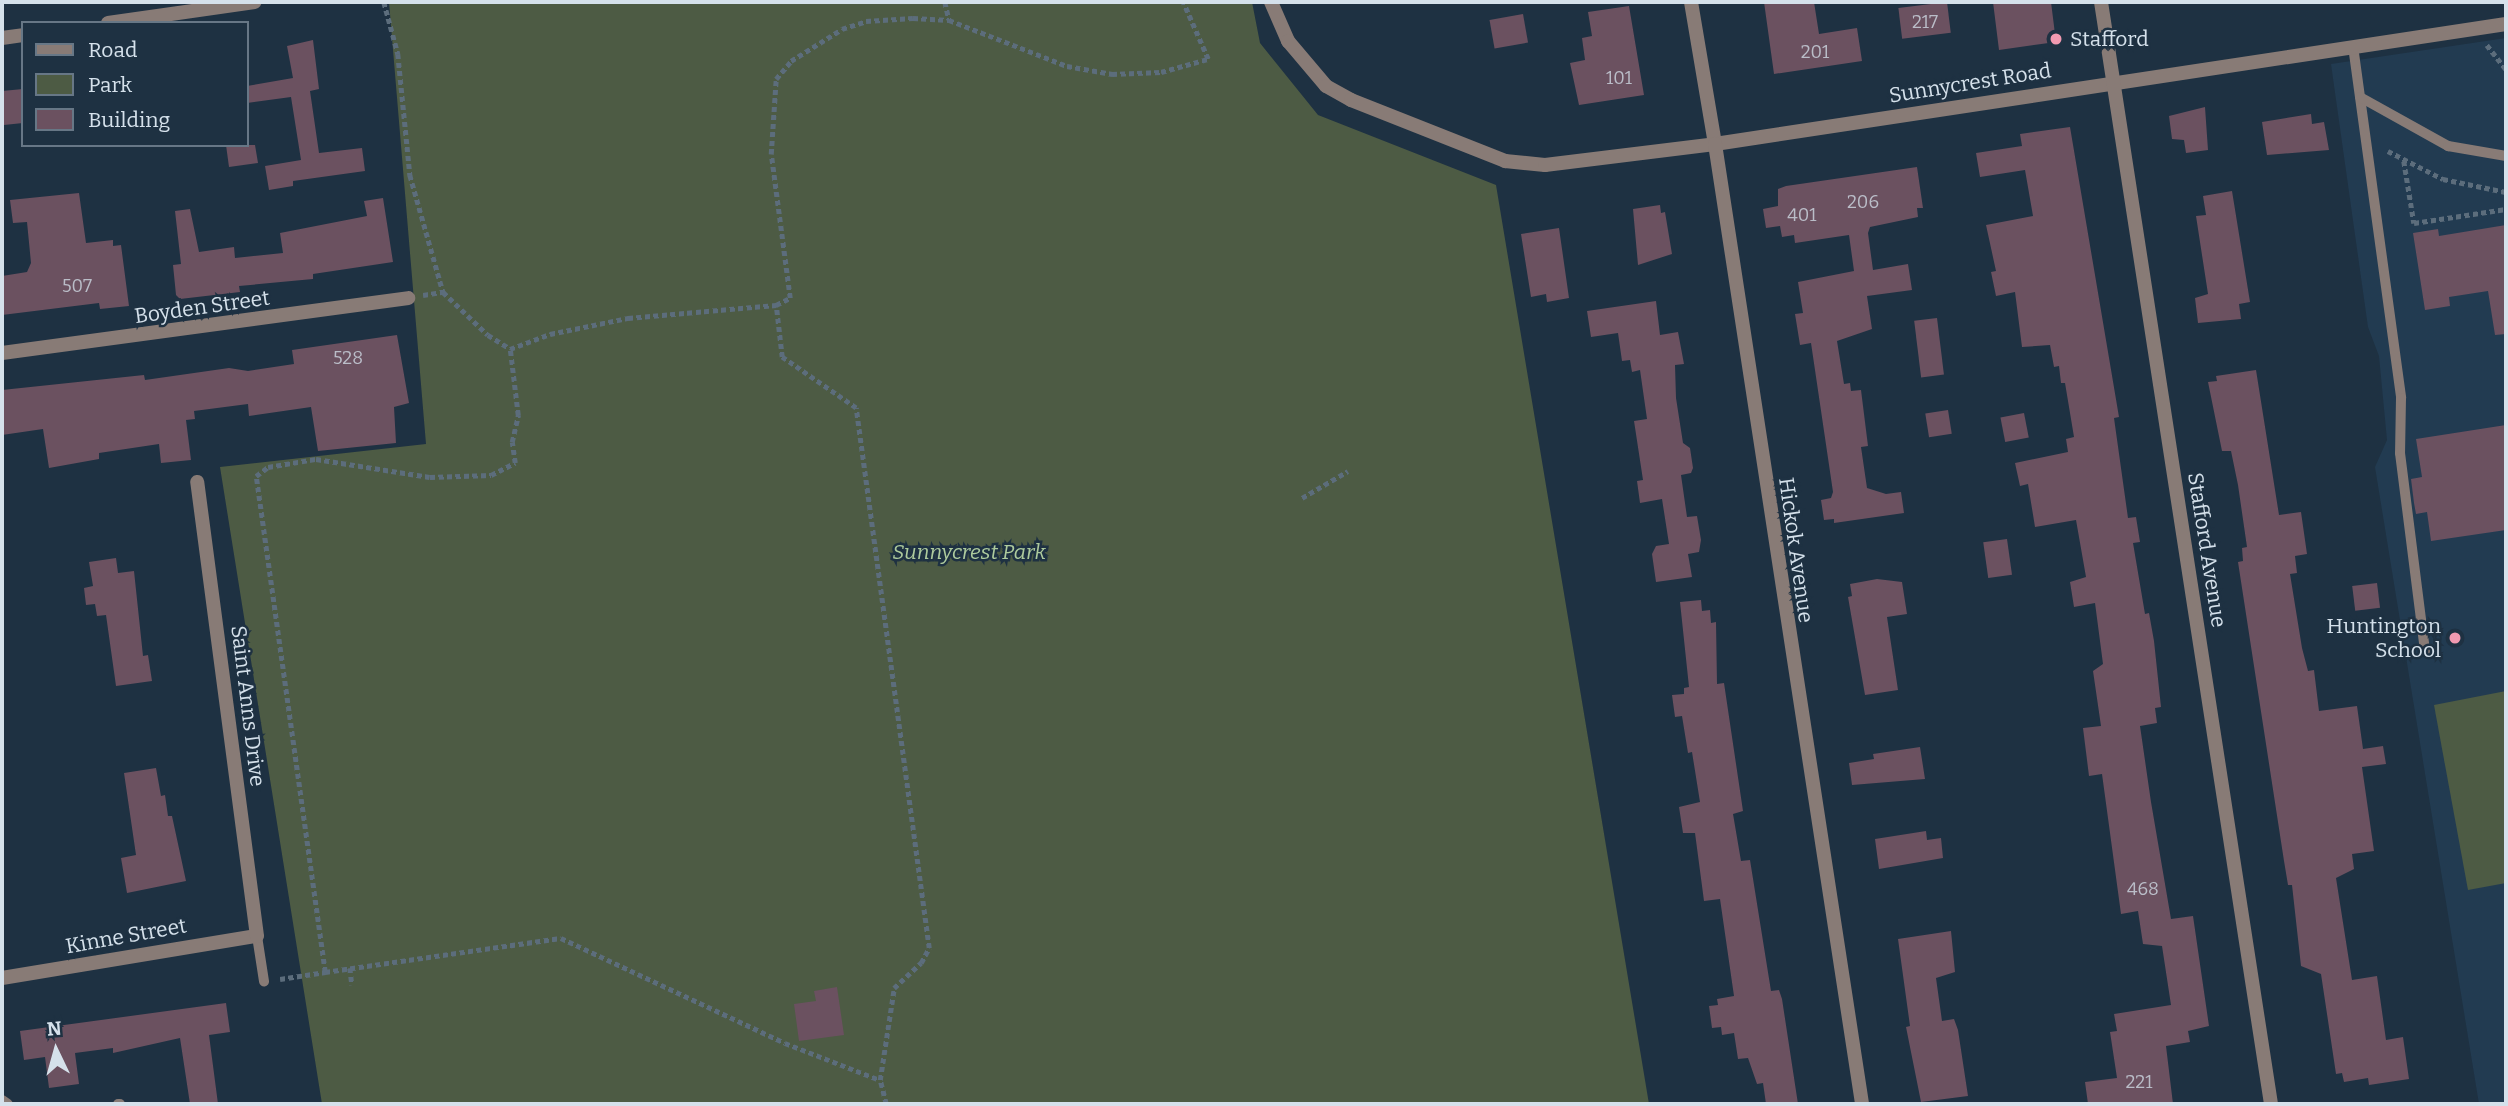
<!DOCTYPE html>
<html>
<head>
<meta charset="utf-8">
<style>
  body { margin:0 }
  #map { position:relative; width:2508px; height:1106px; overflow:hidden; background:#1e3142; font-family:Bitter,serif }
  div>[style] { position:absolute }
  .built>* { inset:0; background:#223b51 }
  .green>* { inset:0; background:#4d5b44 }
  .building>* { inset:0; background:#6b5160; transform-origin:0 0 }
  .path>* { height:4.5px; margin-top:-2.25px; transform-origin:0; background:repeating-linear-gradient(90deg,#5c6d7c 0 5px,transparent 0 8.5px) }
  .service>* { height:10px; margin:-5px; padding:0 5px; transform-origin:5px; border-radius:5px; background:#887b76 }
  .minor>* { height:14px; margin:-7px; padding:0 7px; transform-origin:7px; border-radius:7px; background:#887b76 }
  .tertiary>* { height:14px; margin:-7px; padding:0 7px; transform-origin:7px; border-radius:7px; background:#887b76 }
  .dots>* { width:19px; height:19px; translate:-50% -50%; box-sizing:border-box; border:4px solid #1e3142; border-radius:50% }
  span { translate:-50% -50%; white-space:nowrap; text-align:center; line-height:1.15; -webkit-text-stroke:5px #1e3142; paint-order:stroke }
  .number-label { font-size:18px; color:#babdc8 }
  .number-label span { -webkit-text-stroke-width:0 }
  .poi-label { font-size:21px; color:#d5e1eb }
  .left { translate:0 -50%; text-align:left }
  .right { translate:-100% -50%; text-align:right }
  .street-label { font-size:21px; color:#d5e1eb }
  .park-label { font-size:21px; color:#aecb9d; font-style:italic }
  .frame { position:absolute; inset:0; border:4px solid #d5e1eb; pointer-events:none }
  .legend { position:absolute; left:21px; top:21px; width:228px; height:126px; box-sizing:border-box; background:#1e3142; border:2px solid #677786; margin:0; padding:9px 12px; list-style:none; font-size:21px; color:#d5e1eb }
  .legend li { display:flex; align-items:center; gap:14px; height:35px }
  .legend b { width:35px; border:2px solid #677786 }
  .north { position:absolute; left:21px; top:1015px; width:70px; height:70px; -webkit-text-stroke:5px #1e3142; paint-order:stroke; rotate:355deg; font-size:19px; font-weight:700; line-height:28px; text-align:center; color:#d5e1eb }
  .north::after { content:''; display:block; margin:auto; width:24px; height:32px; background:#d5e1eb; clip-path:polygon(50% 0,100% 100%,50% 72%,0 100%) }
</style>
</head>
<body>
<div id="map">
  <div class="built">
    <div style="clip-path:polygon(2506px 38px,2506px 1104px,2479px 1104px,2375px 467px,2387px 440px,2379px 356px,2368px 327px,2331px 64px)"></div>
  </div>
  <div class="green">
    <div style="clip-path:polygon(389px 2px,1252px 2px,1260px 43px,1318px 115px,1496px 185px,1649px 1104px,322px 1104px,220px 467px,426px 444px)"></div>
    <div style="clip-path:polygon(2506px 691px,2506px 883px,2468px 890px,2434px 705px)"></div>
  </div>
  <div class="building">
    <div style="clip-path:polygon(1764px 2px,1814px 2px,1819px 34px,1857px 28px,1862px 61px,1774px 74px)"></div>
    <div style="left:1947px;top:2px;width:31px;height:49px;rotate:83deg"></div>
    <div style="clip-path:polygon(1993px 2px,2051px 2px,2056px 42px,1999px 50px)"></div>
    <div style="clip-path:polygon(1629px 6px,1644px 95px,1579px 105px,1570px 63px,1585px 60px,1582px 38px,1592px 36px,1588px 12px)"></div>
    <div style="left:1523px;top:14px;width:29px;height:34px;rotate:80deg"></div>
    <div style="clip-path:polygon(313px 40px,319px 89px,310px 91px,319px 153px,362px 148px,365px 171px,293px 181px,293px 186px,269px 190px,265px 166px,301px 160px,291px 97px,247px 103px,247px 86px,293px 78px,287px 46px)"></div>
    <div style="clip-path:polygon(23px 89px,23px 123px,4px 125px,2px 91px)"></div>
    <div style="clip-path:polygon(2205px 107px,2208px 150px,2186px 153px,2184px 140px,2172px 139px,2169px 116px)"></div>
    <div style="clip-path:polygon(2311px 114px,2312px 124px,2324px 122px,2329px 150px,2267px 155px,2262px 122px)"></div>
    <div style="clip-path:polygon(2070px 127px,2119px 417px,2114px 418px,2128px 518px,2136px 517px,2140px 542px,2133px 543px,2145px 614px,2149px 613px,2154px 641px,2161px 707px,2155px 708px,2157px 723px,2140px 726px,2151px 802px,2171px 919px,2193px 916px,2209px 1026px,2188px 1031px,2190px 1042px,2166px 1046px,2173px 1104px,2088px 1104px,2085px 1082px,2117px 1078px,2110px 1032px,2117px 1031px,2114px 1014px,2171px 1005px,2162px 946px,2143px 944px,2138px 911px,2121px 914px,2102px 774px,2089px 776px,2083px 728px,2101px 726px,2093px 671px,2103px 664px,2095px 603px,2074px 607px,2070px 582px,2086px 577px,2076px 520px,2035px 527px,2028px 484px,2020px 486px,2015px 463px,2068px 452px,2066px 439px,2074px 437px,2065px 383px,2061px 383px,2059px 366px,2054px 367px,2050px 345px,2022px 347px,2015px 292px,1996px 296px,1991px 272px,1996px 271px,1986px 225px,2033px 216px,2025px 170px,1980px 177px,1976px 153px,2022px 146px,2020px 134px)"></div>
    <div style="clip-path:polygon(226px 145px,255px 145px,258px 163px,229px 167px)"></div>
    <div style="clip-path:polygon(1917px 167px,1923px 208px,1917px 208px,1918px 217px,1870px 227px,1868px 233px,1873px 270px,1908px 264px,1912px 290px,1867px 296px,1872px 329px,1837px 341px,1844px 384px,1850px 383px,1851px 391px,1861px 390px,1868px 446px,1861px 447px,1867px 488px,1886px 494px,1901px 492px,1904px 513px,1834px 523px,1834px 519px,1824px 520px,1821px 500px,1831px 498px,1833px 492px,1811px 343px,1800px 345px,1795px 314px,1803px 313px,1798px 282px,1854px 271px,1849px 235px,1795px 243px,1794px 235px,1782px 237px,1780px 226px,1766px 228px,1763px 209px,1778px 206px,1778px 189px,1786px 186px)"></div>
    <div style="clip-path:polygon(2232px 191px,2250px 302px,2239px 304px,2241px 319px,2198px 323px,2195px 298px,2208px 294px,2196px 216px,2206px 215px,2203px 196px)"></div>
    <div style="clip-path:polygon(79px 193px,86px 243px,113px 240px,113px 246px,121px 245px,129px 306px,100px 309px,99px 303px,2px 315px,2px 276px,27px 272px,31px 263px,27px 222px,13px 223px,10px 200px)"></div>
    <div style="clip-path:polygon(383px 198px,393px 262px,313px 274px,313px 279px,239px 286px,240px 292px,180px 299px,176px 295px,173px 265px,181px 264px,175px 211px,190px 209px,199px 252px,234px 247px,235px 258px,283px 253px,280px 233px,367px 216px,364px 201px)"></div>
    <div style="clip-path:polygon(1660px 205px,1661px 213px,1665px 212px,1672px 254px,1638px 265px,1633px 209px)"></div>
    <div style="clip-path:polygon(2506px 225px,2506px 334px,2495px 335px,2488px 291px,2449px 297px,2450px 306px,2425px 310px,2413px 233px,2438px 229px,2439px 236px)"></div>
    <div style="clip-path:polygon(1559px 228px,1569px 298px,1547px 302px,1546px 294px,1531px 297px,1521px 234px)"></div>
    <div style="clip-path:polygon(1656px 301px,1660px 335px,1678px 332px,1684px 364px,1675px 365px,1676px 398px,1683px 443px,1690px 448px,1693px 468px,1691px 473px,1681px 475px,1687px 517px,1697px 516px,1701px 540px,1699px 552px,1688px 554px,1692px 577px,1656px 582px,1652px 554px,1656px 546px,1669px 544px,1662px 499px,1640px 503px,1637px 481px,1643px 480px,1634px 421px,1647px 419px,1640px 370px,1632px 372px,1630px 360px,1622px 361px,1618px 333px,1591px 337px,1587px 311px)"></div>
    <div style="left:1937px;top:318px;width:57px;height:23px;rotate:83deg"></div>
    <div style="clip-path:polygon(397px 335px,409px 403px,394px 407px,396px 443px,318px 451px,311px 407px,249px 416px,248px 404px,194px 411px,195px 419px,186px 420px,191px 460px,161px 463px,159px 444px,99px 453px,99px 459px,49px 468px,43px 429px,2px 435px,2px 390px,144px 375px,145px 380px,229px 368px,248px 371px,294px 364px,292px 350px)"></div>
    <div style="clip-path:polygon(2256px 370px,2279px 515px,2301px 512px,2307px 554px,2295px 556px,2297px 573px,2290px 574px,2302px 648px,2308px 671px,2314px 670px,2319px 711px,2357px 706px,2363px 749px,2383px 746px,2386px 764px,2362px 767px,2374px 851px,2352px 854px,2354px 869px,2336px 878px,2352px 980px,2377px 976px,2386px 1040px,2403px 1037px,2409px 1079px,2369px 1085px,2368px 1078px,2344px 1082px,2342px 1073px,2336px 1074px,2321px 974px,2301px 966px,2292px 885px,2288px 885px,2284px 861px,2238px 562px,2243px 561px,2242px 548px,2247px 547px,2238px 485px,2231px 451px,2222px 451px,2208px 382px,2217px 381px,2216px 376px)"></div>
    <div style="left:1948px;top:410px;width:24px;height:23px;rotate:81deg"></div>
    <div style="left:2024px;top:413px;width:25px;height:24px;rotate:79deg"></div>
    <div style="clip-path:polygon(2506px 425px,2506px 530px,2431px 541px,2427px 512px,2416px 514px,2414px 503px,2411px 479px,2422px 477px,2416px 439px)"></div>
    <div style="left:2007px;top:539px;width:36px;height:24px;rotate:82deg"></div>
    <div style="clip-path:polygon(116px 558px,118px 573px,134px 571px,143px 656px,148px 655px,152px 681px,116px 686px,106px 615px,97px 616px,95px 604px,86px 605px,84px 588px,93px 586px,89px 562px)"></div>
    <div style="clip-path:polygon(1877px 579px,1902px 582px,1907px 614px,1887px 617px,1898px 690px,1865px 695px,1848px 597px,1852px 596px,1850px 584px)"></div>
    <div style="left:2377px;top:583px;width:25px;height:25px;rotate:83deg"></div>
    <div style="clip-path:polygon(1701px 600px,1702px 611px,1710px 610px,1711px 623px,1716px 622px,1717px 684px,1724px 683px,1743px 811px,1733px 814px,1741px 861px,1750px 860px,1771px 991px,1779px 990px,1782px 999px,1798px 1104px,1766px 1104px,1763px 1083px,1757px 1084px,1748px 1058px,1738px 1059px,1734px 1033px,1722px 1035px,1721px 1027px,1712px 1028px,1709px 1006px,1718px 1005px,1717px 999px,1734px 996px,1720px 899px,1704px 901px,1695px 833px,1683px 833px,1679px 807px,1700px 802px,1692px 752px,1688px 753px,1682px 716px,1675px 717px,1672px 695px,1684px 694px,1684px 688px,1689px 687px,1680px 602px)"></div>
    <div style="clip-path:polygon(1920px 747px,1925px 779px,1852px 785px,1849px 763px,1874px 759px,1873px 754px)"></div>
    <div style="clip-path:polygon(156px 768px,161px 796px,165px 795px,168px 816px,172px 816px,186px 881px,127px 893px,121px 858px,136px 855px,124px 773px)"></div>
    <div style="clip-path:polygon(1926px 831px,1927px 840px,1941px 838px,1943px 858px,1879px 869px,1875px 839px)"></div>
    <div style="clip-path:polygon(1951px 931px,1955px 972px,1936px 978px,1942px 1021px,1954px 1019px,1958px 1030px,1968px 1096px,1921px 1102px,1906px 1027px,1910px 1026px,1898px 939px)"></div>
    <div style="clip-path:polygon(837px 987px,844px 1035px,799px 1041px,794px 1004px,816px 1001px,814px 991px)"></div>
    <div style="clip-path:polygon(226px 1003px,230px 1032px,209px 1035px,218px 1104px,190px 1104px,180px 1038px,113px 1053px,113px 1048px,75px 1053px,79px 1084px,49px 1088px,45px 1057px,24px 1060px,20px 1031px)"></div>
  </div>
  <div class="path">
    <div style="left:384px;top:2px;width:54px;rotate:74.9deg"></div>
    <div style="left:398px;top:54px;width:122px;rotate:84.3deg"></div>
    <div style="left:410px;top:175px;width:122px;rotate:74.2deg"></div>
    <div style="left:945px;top:2px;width:18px;rotate:77deg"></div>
    <div style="left:2487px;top:45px;width:31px;rotate:52deg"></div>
    <div style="left:2388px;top:151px;width:62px;rotate:27deg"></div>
    <div style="left:2443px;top:179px;width:64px;rotate:11.7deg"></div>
    <div style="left:2404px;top:161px;width:63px;rotate:80.8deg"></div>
    <div style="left:2414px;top:223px;width:93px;rotate:-8.7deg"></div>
    <div style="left:423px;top:295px;width:20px;rotate:-9deg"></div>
    <div style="left:443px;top:292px;width:62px;rotate:43.7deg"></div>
    <div style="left:488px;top:335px;width:26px;rotate:32deg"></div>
    <div style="left:510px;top:349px;width:43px;rotate:-20.6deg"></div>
    <div style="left:550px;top:334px;width:80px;rotate:-11.6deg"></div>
    <div style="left:628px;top:318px;width:149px;rotate:-5deg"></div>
    <div style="left:1302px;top:498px;width:53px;rotate:-30.4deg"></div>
    <div style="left:350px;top:968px;width:17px;rotate:83deg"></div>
    <div style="left:325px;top:972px;width:238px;rotate:-8.2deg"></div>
    <div style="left:561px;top:938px;width:247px;rotate:25.1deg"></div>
    <div style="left:785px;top:1043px;width:102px;rotate:21.3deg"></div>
    <div style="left:280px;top:979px;width:46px;rotate:-8.8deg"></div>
    <div style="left:325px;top:972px;width:501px;rotate:-97.92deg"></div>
    <div style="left:256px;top:476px;width:15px;rotate:-37deg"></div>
    <div style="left:268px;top:467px;width:49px;rotate:-9.5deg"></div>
    <div style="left:316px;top:459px;width:115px;rotate:9deg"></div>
    <div style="left:430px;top:477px;width:61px;rotate:-1.9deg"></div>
    <div style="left:491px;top:475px;width:27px;rotate:-27deg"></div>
    <div style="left:515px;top:463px;width:21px;rotate:-98deg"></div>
    <div style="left:512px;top:442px;width:28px;rotate:-77deg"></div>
    <div style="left:518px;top:415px;width:66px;rotate:-96.9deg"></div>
    <div style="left:886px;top:1104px;width:25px;rotate:-104deg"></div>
    <div style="left:880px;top:1080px;width:93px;rotate:-81.3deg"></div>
    <div style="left:894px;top:988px;width:37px;rotate:-43deg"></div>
    <div style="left:921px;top:963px;width:17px;rotate:-62deg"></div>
    <div style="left:929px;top:948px;width:545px;rotate:-97.7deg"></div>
    <div style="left:856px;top:408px;width:90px;rotate:-145.4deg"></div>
    <div style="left:782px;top:357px;width:52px;rotate:-96.6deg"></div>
    <div style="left:776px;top:305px;width:16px;rotate:-27deg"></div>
    <div style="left:790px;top:298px;width:145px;rotate:-97.5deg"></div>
    <div style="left:771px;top:154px;width:75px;rotate:-86.2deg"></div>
    <div style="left:776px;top:79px;width:23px;rotate:-50deg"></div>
    <div style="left:791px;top:61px;width:60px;rotate:-32.1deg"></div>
    <div style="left:842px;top:29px;width:25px;rotate:-18deg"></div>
    <div style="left:866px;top:21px;width:47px;rotate:-3.7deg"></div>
    <div style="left:913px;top:18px;width:36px;rotate:3deg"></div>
    <div style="left:949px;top:20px;width:127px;rotate:21.3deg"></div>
    <div style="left:1067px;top:66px;width:46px;rotate:10.1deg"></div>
    <div style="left:1112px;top:74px;width:49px;rotate:-2.3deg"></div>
    <div style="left:1161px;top:72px;width:49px;rotate:-15.5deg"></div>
    <div style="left:1208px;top:59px;width:62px;rotate:-113.7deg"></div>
  </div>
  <div class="service">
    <div style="left:2353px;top:46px;width:355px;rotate:82.2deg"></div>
    <div style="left:2401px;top:398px;width:55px;rotate:91deg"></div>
    <div style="left:2400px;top:453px;width:200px;rotate:82.8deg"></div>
    <div style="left:2360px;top:97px;width:101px;rotate:29.1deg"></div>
    <div style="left:2448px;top:146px;width:59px;rotate:9.8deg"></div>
    <div style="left:257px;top:936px;width:46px;rotate:81.2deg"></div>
    <div style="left:2px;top:1100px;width:7px;rotate:34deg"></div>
    <div style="left:118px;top:1104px;width:2px"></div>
  </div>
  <div class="minor">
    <div style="left:1691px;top:2px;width:144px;rotate:80.4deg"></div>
    <div style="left:1715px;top:144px;width:800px;rotate:-8.63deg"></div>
    <div style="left:2101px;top:2px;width:1115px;rotate:81.23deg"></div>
    <div style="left:108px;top:23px;width:148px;rotate:-8.1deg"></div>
    <div style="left:2px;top:38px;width:21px;rotate:-8deg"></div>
    <div style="left:2px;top:353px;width:410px;rotate:-7.7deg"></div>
    <div style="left:2px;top:978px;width:258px;rotate:-9.4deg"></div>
    <div style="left:257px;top:936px;width:458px;rotate:-97.5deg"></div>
  </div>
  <div class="tertiary">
    <div style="left:1271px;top:2px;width:43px;rotate:66.4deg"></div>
    <div style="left:1288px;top:41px;width:59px;rotate:49.8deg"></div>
    <div style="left:1326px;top:86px;width:29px;rotate:29deg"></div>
    <div style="left:1351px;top:100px;width:166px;rotate:21.6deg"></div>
    <div style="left:1505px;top:161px;width:40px;rotate:5.7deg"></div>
    <div style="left:1545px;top:165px;width:171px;rotate:-7deg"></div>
    <div style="left:1715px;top:144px;width:971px;rotate:81.29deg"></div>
  </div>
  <div class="dots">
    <div style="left:2056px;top:39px;background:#f19ab1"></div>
    <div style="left:2455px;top:638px;background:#f19ab1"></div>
  </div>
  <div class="number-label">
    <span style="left:1925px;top:22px">217</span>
    <span style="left:1815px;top:52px">201</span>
    <span style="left:1619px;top:78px">101</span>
    <span style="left:1863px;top:202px">206</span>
    <span style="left:1802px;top:215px">401</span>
    <span style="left:77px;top:286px">507</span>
    <span style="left:348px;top:358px">528</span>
    <span style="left:2143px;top:889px">468</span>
    <span style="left:2139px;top:1082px">221</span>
  </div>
  <div class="poi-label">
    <span class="left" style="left:2070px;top:39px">Stafford</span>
    <span class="right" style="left:2441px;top:638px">Huntington<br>School</span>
  </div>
  <div class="street-label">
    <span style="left:1970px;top:83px;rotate:-9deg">Sunnycrest Road</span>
    <span style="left:202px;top:307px;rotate:-8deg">Boyden Street</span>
    <span style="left:1796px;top:550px;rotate:82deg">Hickok Avenue</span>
    <span style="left:2207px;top:550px;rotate:81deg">Stafford Avenue</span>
    <span style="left:248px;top:706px;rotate:83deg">Saint Anns Drive</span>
    <span style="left:126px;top:936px;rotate:-10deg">Kinne Street</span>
  </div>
  <div class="park-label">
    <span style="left:969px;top:552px">Sunnycrest Park</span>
  </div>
  <div class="frame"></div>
  <ul class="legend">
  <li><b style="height:9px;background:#887b76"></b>Road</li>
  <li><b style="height:19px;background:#4d5b44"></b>Park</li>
  <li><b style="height:19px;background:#6b5160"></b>Building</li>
  </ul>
  <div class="north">N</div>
</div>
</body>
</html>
